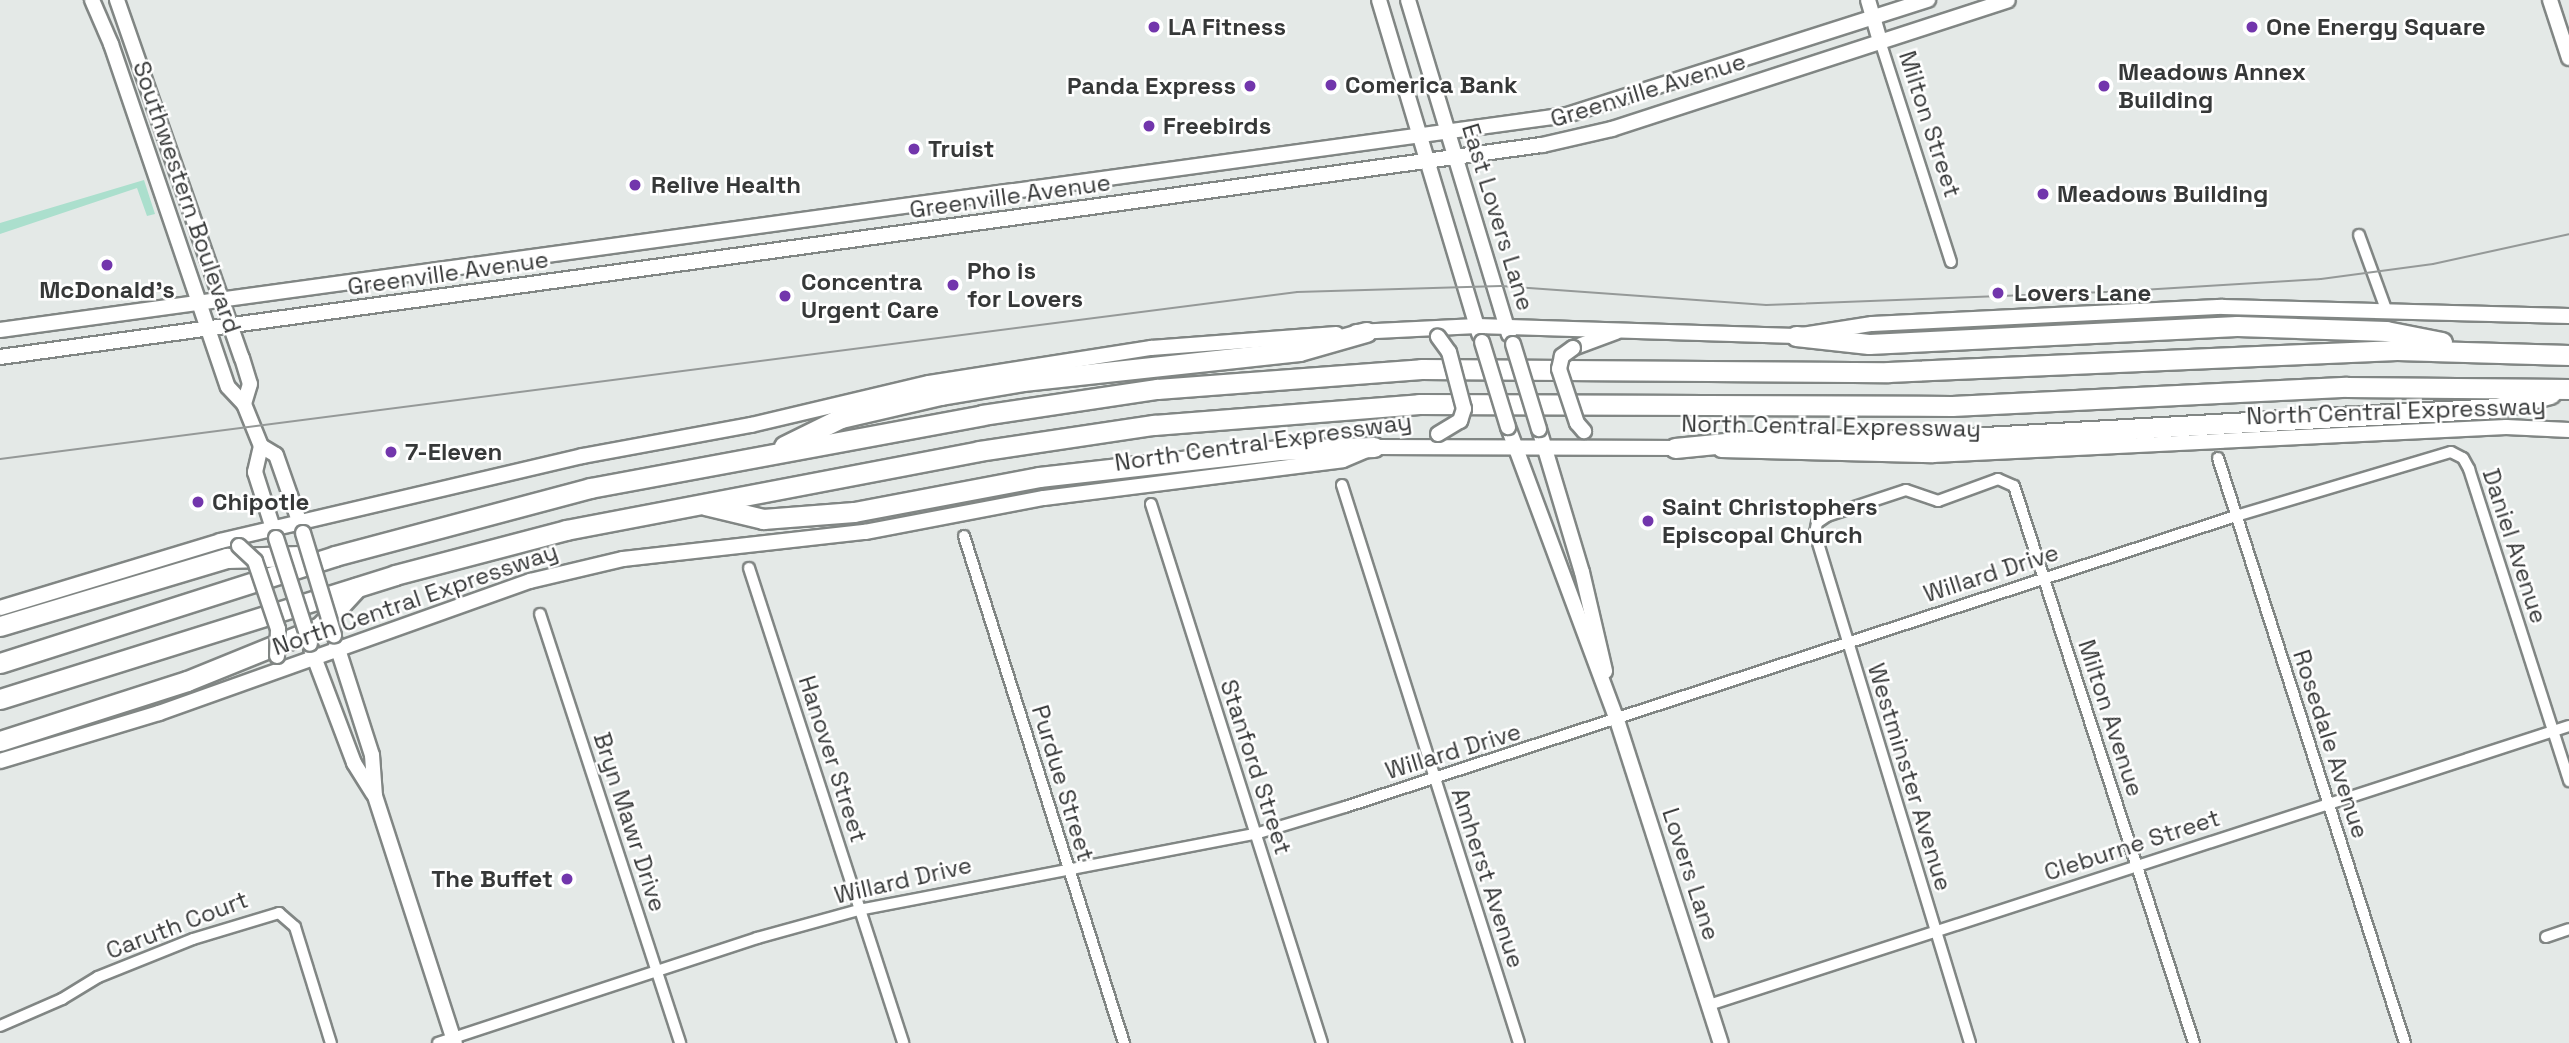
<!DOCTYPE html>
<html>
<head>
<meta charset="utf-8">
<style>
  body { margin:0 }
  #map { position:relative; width:2569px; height:1043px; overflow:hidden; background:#e4e9e7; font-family:"Space Grotesk",sans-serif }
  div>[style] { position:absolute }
  .green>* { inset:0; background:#abdfcd }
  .roads { filter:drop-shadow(2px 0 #818684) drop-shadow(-2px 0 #818684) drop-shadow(0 2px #818684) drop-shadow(0 -2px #818684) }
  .street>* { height:10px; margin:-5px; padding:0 5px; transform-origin:5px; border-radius:5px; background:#fff }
  .secondary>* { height:14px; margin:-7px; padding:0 7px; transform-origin:7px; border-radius:7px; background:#fff }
  .highway>* { height:19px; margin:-9.5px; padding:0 9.5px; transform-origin:9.5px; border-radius:9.5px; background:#fff }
  .tram>* { height:2px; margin:-1px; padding:0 1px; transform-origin:1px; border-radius:1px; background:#959998 }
  .bridges { filter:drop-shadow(2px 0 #818684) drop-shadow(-2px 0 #818684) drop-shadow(0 2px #818684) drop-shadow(0 -2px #818684) }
  .secondary-bridge>* { height:14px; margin:-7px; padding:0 7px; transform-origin:7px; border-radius:7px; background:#fff }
  .dots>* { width:19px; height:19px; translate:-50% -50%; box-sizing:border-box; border:4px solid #fff; border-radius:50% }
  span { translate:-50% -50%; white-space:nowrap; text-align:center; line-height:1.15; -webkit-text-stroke:5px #fff; paint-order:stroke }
  .poi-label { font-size:24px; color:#363838; font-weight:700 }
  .left { translate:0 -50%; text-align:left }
  .right { translate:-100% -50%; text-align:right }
  .street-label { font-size:24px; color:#363838 }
</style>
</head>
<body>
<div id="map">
  <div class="green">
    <div style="clip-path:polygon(144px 180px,155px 214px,147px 216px,137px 188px,0 234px,0 223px)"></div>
  </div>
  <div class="roads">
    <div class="street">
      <div style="left:1880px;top:41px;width:232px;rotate:72.2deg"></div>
      <div style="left:2359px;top:235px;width:82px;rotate:70deg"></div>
      <div style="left:2218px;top:458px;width:614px;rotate:72.27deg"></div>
      <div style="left:1342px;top:485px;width:585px;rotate:72.4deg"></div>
      <div style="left:1151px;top:504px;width:565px;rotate:72.4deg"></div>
      <div style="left:964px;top:536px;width:532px;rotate:72.49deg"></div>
      <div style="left:749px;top:568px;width:499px;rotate:72deg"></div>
      <div style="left:540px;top:614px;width:451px;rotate:71.9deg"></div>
      <div style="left:2546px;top:937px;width:24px;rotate:-19deg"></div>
      <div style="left:1709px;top:1005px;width:904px;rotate:-17.97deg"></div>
      <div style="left:0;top:1026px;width:68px;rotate:-23.5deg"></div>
      <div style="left:62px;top:999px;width:42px;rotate:-31.4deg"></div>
      <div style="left:98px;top:977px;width:102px;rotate:-21.8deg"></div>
      <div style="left:193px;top:939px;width:90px;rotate:-16.8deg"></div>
      <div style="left:279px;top:913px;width:21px;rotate:41deg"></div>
      <div style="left:295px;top:927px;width:121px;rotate:72.8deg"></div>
      <div style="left:438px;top:1043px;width:336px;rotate:-18.2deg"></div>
      <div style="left:757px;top:938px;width:106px;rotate:-15.4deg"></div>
      <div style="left:859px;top:910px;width:403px;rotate:-10.9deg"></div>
      <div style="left:1255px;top:834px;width:94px;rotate:-16.7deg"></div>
      <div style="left:1345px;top:807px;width:937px;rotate:-18.09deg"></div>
      <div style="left:2236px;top:516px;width:224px;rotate:-16.6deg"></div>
      <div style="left:2451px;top:452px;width:13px;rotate:27deg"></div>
      <div style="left:2463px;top:458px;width:13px;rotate:61deg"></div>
      <div style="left:2469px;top:469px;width:328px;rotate:72.2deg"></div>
      <div style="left:1970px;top:1043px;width:533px;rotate:-106.91deg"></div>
      <div style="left:1815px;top:533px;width:10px;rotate:-79deg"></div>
      <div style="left:1817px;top:523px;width:12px;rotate:-35deg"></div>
      <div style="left:1827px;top:516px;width:83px;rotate:-18.2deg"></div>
      <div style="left:1906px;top:490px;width:34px;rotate:19deg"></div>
      <div style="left:1938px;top:501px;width:64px;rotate:-20.1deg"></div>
      <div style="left:1998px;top:479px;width:17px;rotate:24deg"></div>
      <div style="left:2014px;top:486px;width:585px;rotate:72.09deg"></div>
    </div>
    <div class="secondary">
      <div style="left:92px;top:0;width:48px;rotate:66.6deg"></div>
      <div style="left:111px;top:44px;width:362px;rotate:71.2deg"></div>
      <div style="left:228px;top:387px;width:23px;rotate:47deg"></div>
      <div style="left:244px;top:404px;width:45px;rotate:68deg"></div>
      <div style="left:261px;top:446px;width:17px;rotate:31deg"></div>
      <div style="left:276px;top:455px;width:82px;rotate:70.7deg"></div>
      <div style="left:117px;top:0;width:379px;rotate:70.8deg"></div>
      <div style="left:242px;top:358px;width:27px;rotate:73deg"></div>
      <div style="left:250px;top:384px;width:21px;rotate:107deg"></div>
      <div style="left:1379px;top:0;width:349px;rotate:73.3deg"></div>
      <div style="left:1408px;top:0;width:349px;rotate:73.2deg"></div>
      <div style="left:1868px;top:0;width:43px;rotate:73.7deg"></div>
      <div style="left:2550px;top:0;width:61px;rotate:71.9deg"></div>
      <div style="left:0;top:330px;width:1582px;rotate:-7.81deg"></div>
      <div style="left:1567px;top:115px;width:379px;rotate:-17.7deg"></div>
      <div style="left:1356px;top:332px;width:121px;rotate:-2.8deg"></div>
      <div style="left:1477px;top:326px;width:319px;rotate:1.8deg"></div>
      <div style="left:1796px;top:336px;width:77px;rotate:-9deg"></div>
      <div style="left:1872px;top:324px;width:351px;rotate:-2.8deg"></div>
      <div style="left:2223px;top:307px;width:346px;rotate:1.5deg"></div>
      <div style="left:1573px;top:348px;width:46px;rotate:-20.4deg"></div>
      <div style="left:0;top:357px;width:1557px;rotate:-7.83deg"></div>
      <div style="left:1542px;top:145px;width:72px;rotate:-12.9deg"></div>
      <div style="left:1612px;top:129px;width:416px;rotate:-18deg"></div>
      <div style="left:1508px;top:427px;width:313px;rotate:69.6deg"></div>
      <div style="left:1617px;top:720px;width:339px;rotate:72.2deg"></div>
      <div style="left:1539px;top:429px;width:149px;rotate:73.3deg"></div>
      <div style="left:1582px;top:572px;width:102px;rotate:76.9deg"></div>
      <div style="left:261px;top:446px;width:27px;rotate:103deg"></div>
      <div style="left:255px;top:472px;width:69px;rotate:72.3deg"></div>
      <div style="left:1721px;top:450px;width:212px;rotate:1.4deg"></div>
      <div style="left:1933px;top:455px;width:574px;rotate:-2.8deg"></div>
      <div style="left:2506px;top:427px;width:63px;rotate:2.7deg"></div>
      <div style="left:0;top:608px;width:230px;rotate:-16.9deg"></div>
      <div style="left:220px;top:541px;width:372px;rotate:-13.2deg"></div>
      <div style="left:582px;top:456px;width:172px;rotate:-10.4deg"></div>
      <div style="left:751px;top:425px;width:183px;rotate:-13.3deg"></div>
      <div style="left:929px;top:383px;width:225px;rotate:-9deg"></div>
      <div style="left:1151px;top:348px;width:186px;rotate:-4.3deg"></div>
      <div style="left:336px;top:643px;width:118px;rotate:72.2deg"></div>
      <div style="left:372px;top:755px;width:41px;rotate:85.8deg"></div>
      <div style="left:375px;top:796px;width:260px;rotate:72.1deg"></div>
      <div style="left:311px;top:649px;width:122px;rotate:69.3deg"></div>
      <div style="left:354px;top:763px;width:36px;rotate:58deg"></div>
      <div style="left:0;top:761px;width:166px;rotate:-16.8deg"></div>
      <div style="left:159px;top:713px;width:394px;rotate:-19.6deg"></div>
      <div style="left:530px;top:581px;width:96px;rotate:-13.3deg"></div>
      <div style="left:623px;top:559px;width:244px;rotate:-6.4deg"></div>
      <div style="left:865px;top:532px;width:182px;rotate:-10.8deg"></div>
      <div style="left:1044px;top:498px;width:301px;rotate:-7.2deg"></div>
      <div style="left:1343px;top:460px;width:34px;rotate:-23deg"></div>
      <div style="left:1374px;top:447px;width:309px;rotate:0.2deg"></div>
    </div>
    <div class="highway">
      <div style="left:1796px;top:336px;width:73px;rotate:6.3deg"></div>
      <div style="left:1869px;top:344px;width:368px;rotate:-2.8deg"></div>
      <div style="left:2237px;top:326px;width:149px;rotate:1.9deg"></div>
      <div style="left:2386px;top:331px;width:57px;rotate:11.1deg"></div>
      <div style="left:784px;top:446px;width:64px;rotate:-26.2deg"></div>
      <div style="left:841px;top:418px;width:103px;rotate:-13deg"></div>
      <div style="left:941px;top:395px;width:83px;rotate:-9.7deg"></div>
      <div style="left:1023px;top:381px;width:278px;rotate:-6.2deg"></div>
      <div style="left:1299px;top:351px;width:70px;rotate:-15.8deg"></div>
      <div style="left:1675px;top:448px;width:71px;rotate:-5.6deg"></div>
      <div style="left:1746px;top:441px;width:186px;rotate:-0.3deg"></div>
      <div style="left:1932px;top:440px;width:566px;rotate:-3.24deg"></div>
      <div style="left:2497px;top:408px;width:55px;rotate:-14.8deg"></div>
      <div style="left:705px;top:505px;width:60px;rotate:13.6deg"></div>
      <div style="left:763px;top:519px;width:91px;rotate:-4.4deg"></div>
      <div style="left:854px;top:512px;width:188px;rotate:-10.7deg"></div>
      <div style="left:1039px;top:477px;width:242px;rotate:-6.4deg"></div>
      <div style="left:1279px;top:450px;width:95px;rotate:-1.8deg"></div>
      <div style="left:0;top:626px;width:237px;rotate:-16.7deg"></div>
      <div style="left:227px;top:558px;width:73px;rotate:-1.6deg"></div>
      <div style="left:0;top:663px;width:352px;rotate:-17.7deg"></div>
      <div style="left:335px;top:556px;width:264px;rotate:-14.9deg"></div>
      <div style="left:590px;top:488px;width:399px;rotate:-10.5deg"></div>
      <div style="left:982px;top:415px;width:177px;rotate:-8.5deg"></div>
      <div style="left:1157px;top:389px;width:265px;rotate:-4.3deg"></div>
      <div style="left:1421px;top:369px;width:467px;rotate:0.4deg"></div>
      <div style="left:1888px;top:372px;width:509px;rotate:-2.47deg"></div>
      <div style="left:2397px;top:350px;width:172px;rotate:1.7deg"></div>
      <div style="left:0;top:699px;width:414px;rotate:-17.4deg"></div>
      <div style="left:395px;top:575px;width:177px;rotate:-14.7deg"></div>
      <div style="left:566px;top:530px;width:420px;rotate:-10.8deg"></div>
      <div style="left:979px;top:451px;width:177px;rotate:-8.5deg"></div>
      <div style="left:1154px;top:425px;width:266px;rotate:-4.5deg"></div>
      <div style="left:1419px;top:404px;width:533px;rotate:0.21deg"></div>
      <div style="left:1952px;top:406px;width:395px;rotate:-2.8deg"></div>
      <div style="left:2347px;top:387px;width:222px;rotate:0.5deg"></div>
      <div style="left:0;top:741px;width:196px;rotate:-17.8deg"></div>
      <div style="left:187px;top:681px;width:144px;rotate:-22.1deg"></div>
      <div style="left:320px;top:627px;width:54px;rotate:-47.2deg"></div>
    </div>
  </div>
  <div class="tram">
    <div style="left:0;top:459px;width:1308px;rotate:-7.34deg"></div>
    <div style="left:1297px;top:292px;width:204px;rotate:-1.7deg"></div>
    <div style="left:1501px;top:286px;width:266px;rotate:4.1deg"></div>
    <div style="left:1766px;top:305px;width:359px;rotate:-2.2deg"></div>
    <div style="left:2125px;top:291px;width:196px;rotate:-3.5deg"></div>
    <div style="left:2321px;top:279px;width:113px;rotate:-7.6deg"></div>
    <div style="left:2433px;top:264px;width:139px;rotate:-12.4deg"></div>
  </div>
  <div class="bridges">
    <div class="secondary-bridge">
      <div style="left:1482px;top:342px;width:89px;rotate:73deg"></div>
      <div style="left:1513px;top:344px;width:89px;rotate:73deg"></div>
      <div style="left:1573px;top:348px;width:14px;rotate:144deg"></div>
      <div style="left:1562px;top:356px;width:13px;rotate:103deg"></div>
      <div style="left:1559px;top:369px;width:57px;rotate:71.6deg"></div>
      <div style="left:1577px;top:423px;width:11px;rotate:49deg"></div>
      <div style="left:1438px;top:434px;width:26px;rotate:-31deg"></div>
      <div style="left:1460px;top:421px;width:13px;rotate:-72deg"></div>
      <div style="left:1464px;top:409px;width:59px;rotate:-104.7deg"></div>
      <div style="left:1449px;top:352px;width:19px;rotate:-126deg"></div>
      <div style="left:303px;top:533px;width:107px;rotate:73.1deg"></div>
      <div style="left:276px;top:538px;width:111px;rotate:72.2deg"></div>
      <div style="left:239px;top:546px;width:22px;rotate:43deg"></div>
      <div style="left:255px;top:561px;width:72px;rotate:71.3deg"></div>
      <div style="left:278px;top:629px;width:27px;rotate:92deg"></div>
    </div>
  </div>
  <div class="dots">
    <div style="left:1154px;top:27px;background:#7236ac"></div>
    <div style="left:2252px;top:27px;background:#7236ac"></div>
    <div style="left:1331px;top:85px;background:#7236ac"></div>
    <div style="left:1250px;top:86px;background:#7236ac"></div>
    <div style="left:2104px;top:86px;background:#7236ac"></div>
    <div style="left:1149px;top:126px;background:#7236ac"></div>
    <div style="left:914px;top:149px;background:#7236ac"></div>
    <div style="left:635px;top:185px;background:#7236ac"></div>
    <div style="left:2043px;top:194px;background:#7236ac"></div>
    <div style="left:107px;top:265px;background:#7236ac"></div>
    <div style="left:953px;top:285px;background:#7236ac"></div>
    <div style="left:1998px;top:293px;background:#7236ac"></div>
    <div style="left:785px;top:296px;background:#7236ac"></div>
    <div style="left:391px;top:452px;background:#7236ac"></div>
    <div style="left:198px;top:502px;background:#7236ac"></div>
    <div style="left:1648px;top:521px;background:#7236ac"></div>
    <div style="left:567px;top:879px;background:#7236ac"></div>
  </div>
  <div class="poi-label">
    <span class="left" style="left:1168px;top:27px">LA Fitness</span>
    <span class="left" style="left:2266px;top:27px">One Energy Square</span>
    <span class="left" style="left:2118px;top:86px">Meadows Annex<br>Building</span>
    <span class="left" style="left:1345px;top:85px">Comerica Bank</span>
    <span class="right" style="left:1236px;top:86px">Panda Express</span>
    <span class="left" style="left:1163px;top:126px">Freebirds</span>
    <span class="left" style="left:928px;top:149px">Truist</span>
    <span class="left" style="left:651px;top:185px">Relive Health</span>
    <span class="left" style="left:2057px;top:194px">Meadows Building</span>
    <span class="left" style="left:967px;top:285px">Pho is<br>for Lovers</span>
    <span class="left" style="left:801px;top:296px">Concentra<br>Urgent Care</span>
    <span style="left:107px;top:290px">McDonald's</span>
    <span class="left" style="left:2014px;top:293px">Lovers Lane</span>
    <span class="left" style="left:405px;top:452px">7-Eleven</span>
    <span class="left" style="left:212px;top:502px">Chipotle</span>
    <span class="left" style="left:1662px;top:521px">Saint Christophers<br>Episcopal Church</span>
    <span class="right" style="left:553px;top:879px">The Buffet</span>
  </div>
  <div class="street-label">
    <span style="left:1648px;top:90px;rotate:-17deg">Greenville Avenue</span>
    <span style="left:1930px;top:124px;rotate:72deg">Milton Street</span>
    <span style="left:1010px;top:196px;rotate:-8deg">Greenville Avenue</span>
    <span style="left:187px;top:197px;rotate:71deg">Southwestern Boulevard</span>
    <span style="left:1498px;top:217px;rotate:73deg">East Lovers Lane</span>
    <span style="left:448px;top:273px;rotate:-8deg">Greenville Avenue</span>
    <span style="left:2396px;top:411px;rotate:-2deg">North Central Expressway</span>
    <span style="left:1831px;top:426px;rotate:1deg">North Central Expressway</span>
    <span style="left:1263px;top:442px;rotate:-8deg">North Central Expressway</span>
    <span style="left:2515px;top:546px;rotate:72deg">Daniel Avenue</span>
    <span style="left:1991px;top:573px;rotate:-18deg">Willard Drive</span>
    <span style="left:415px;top:599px;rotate:-19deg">North Central Expressway</span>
    <span style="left:2111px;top:718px;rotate:72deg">Milton Avenue</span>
    <span style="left:2331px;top:744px;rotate:72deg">Rosedale Avenue</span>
    <span style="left:1453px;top:751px;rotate:-17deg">Willard Drive</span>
    <span style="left:833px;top:759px;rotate:72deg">Hanover Street</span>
    <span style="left:1256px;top:767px;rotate:72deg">Stanford Street</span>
    <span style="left:1910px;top:777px;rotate:73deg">Westminster Avenue</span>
    <span style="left:1063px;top:783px;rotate:73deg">Purdue Street</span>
    <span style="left:630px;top:822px;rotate:72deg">Bryn Mawr Drive</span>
    <span style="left:2132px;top:845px;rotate:-18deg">Cleburne Street</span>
    <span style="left:1691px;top:874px;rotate:72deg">Lovers Lane</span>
    <span style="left:1488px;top:878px;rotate:72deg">Amherst Avenue</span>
    <span style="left:903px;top:880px;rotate:-13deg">Willard Drive</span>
    <span style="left:177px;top:925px;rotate:-21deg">Caruth Court</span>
  </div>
</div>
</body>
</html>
